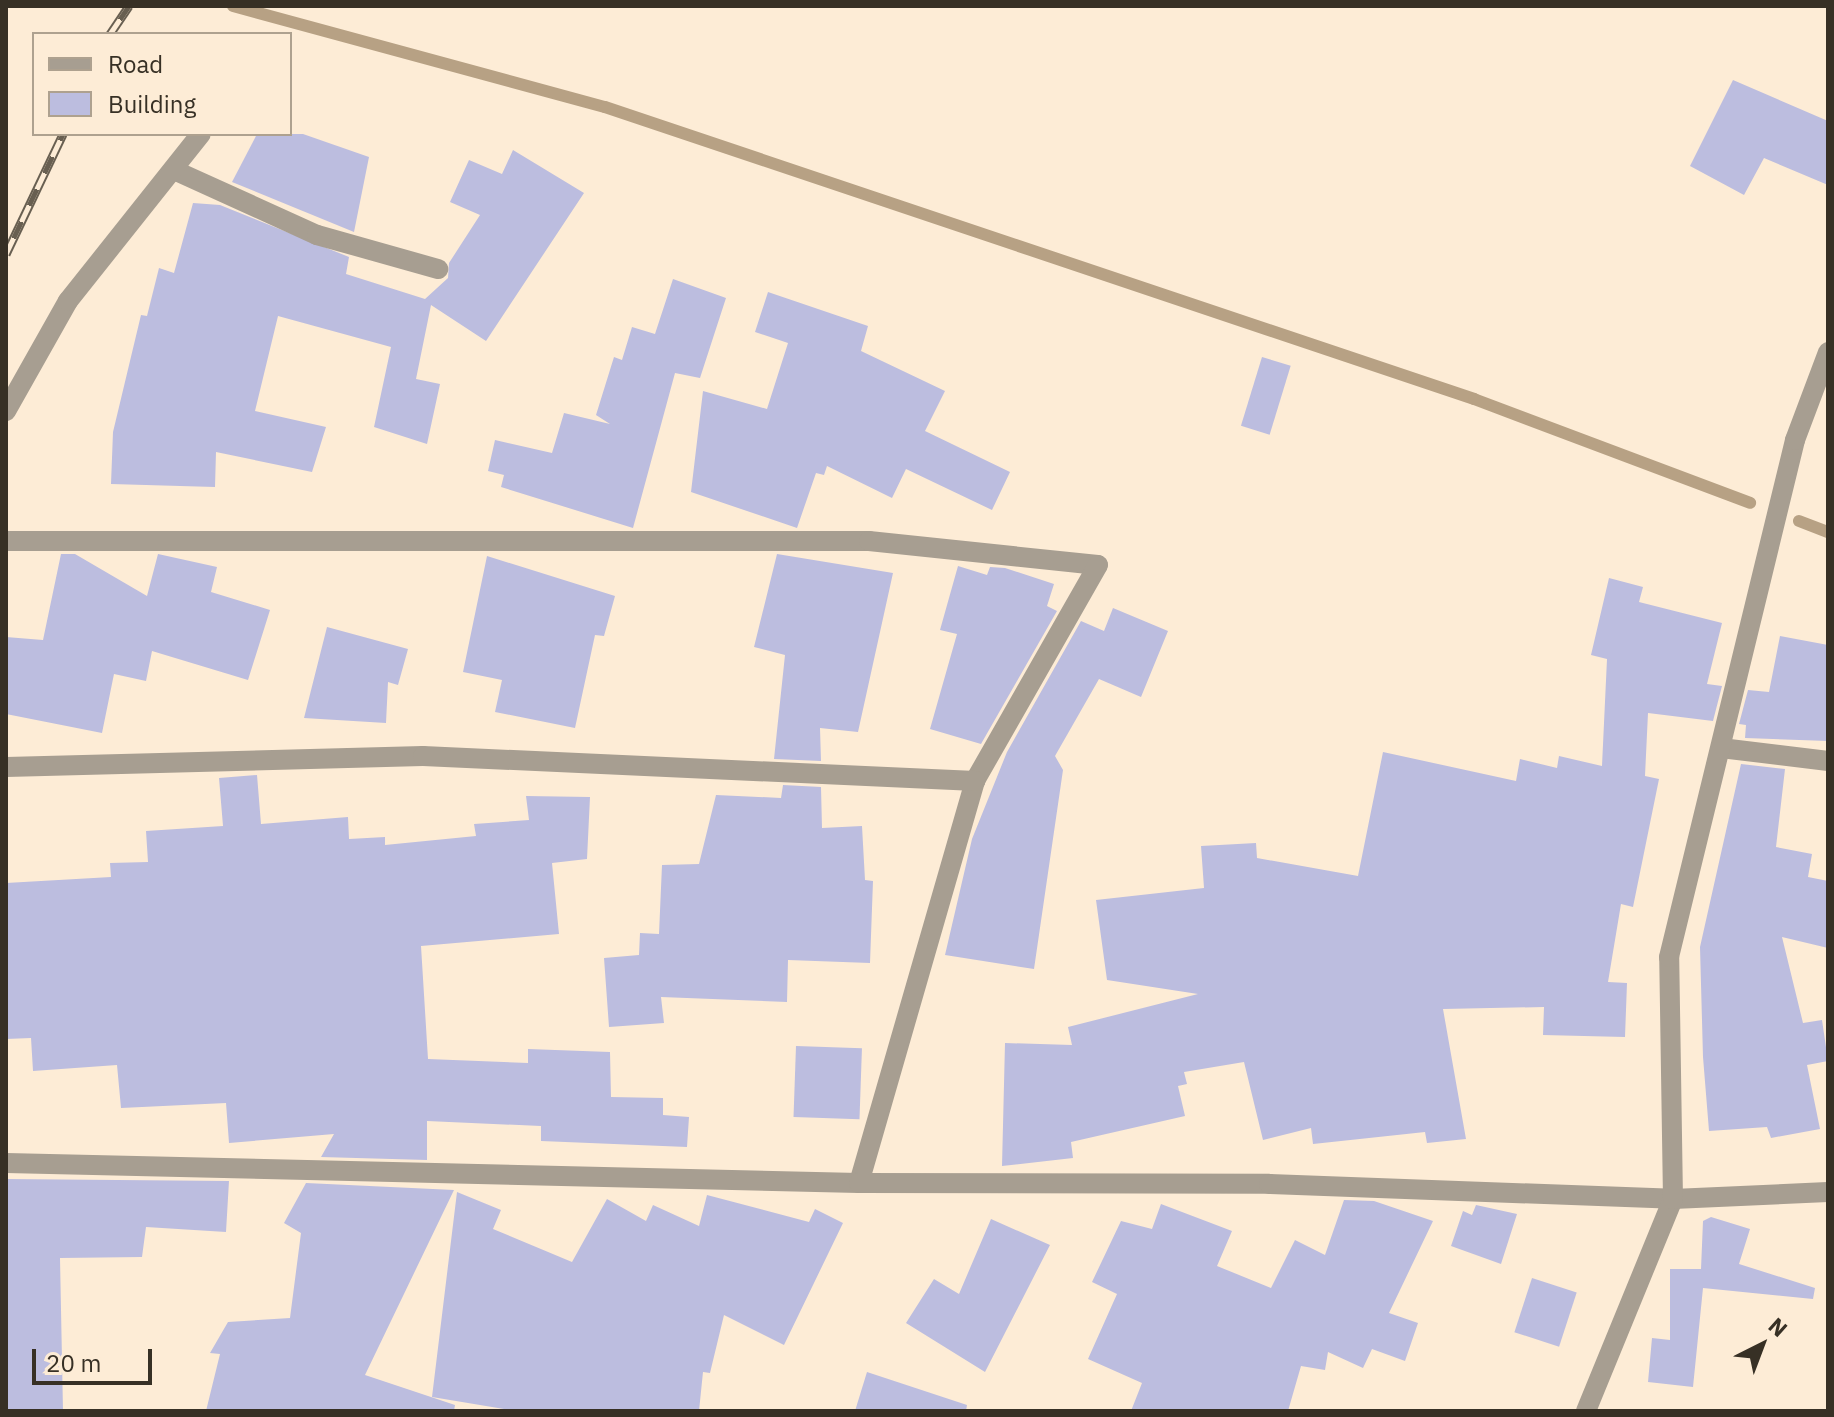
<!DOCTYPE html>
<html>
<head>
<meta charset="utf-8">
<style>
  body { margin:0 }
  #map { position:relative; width:1834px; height:1417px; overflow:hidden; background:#fdecd6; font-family:"IBM Plex Sans",sans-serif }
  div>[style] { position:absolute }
  .stream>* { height:12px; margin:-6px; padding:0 6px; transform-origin:6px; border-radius:6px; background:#b7a184 }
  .building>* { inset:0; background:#bcbddf; transform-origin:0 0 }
  .minor>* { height:20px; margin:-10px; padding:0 10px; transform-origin:10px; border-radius:10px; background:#a79e91 }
  .rail>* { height:9px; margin-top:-4.5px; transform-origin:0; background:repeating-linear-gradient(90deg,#fdecd6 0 18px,#685f51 0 36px); box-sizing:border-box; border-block:2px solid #685f51 }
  span { translate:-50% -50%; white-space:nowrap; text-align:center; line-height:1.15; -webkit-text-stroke:6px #fdecd6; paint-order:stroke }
  .frame { position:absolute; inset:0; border:8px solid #373025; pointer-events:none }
  .legend { position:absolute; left:32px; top:32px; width:260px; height:104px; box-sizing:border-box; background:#fdecd6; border:2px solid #aea18f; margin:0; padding:10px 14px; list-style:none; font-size:24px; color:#373025 }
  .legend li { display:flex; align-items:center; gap:16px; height:40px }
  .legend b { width:40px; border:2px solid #aea18f }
  .north { position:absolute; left:1722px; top:1305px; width:80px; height:80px; -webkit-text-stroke:6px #fdecd6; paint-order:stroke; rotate:42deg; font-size:22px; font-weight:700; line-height:32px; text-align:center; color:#373025 }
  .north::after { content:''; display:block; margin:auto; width:28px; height:36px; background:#373025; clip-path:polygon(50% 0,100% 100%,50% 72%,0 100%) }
  .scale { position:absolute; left:32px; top:1349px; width:120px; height:36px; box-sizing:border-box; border:4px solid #373025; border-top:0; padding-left:10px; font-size:24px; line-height:28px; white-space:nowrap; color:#373025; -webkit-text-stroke:6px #fdecd6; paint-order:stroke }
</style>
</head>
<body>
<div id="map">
  <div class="stream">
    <div style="left:233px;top:6px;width:385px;rotate:15.2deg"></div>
    <div style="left:605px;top:107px;width:917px;rotate:18.57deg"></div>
    <div style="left:1474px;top:399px;width:295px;rotate:20.6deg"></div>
    <div style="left:1799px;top:521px;width:31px;rotate:21deg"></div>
  </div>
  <div class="building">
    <div style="clip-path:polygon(1733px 80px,1828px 121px,1828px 185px,1764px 158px,1744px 195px,1690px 166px)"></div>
    <div style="clip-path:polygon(257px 134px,303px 134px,369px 157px,354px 232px,232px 182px)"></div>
    <div style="clip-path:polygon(513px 150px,584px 193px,486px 341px,431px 305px,416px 379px,440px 384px,427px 444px,374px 427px,391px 347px,278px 316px,255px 411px,326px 427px,312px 472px,216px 452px,215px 487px,111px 484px,113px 432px,141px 315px,147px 316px,159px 268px,174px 273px,193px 203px,220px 205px,349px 257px,346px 274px,425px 299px,448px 278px,449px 263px,480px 215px,450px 202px,469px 160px,502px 174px)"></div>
    <div style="clip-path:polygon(673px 279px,726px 298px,700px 378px,675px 373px,633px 528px,501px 487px,504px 475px,488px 471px,495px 440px,552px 453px,564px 413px,610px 424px,596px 415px,614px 357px,622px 360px,632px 327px,655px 334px)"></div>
    <div style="clip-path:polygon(768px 292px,868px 326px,861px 351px,945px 391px,925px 431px,1010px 472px,992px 510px,906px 469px,892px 498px,827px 466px,824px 475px,816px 473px,797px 528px,691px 492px,703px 391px,767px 409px,788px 343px,755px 332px)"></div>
    <div style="left:1262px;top:357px;width:30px;height:72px;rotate:17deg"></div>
    <div style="clip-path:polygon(61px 554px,75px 554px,147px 596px,158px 554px,217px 567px,211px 592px,270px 610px,248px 680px,152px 651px,146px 681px,114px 674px,102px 733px,6px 714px,6px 637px,43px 640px)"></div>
    <div style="clip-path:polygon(777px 554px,893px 573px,858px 732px,820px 728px,821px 761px,774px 759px,785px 655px,754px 647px)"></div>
    <div style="clip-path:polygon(487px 556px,615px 596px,604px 636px,595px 635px,575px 728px,495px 712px,502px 680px,463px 672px)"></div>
    <div style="clip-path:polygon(958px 566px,987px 575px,990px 567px,1005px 568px,1054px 584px,1047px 606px,1057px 611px,981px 744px,930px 729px,957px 634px,940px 630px)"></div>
    <div style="clip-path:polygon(1609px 578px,1643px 587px,1639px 602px,1722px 623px,1707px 684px,1722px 686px,1713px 721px,1648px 713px,1645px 776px,1659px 779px,1633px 907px,1621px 904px,1608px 982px,1627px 983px,1625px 1037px,1543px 1035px,1544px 1007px,1443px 1009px,1466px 1139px,1427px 1143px,1425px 1132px,1313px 1144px,1311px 1128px,1263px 1140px,1244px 1062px,1184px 1072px,1187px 1084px,1178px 1086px,1185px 1116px,1071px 1142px,1073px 1158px,1002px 1166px,1005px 1043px,1072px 1045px,1068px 1027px,1198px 994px,1107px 980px,1096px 900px,1204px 888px,1201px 846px,1256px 843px,1257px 858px,1358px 876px,1383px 752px,1516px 781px,1520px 759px,1557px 768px,1559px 756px,1602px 766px,1607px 659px,1591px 655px)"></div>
    <div style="clip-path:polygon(1113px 608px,1168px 631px,1141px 697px,1099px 679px,1055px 756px,1063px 770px,1034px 969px,945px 955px,972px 839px,1007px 752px,1081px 621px,1104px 631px)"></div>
    <div style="clip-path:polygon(327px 627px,408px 649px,398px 685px,388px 682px,386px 723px,304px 718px)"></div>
    <div style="clip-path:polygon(1780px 636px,1828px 645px,1828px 741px,1745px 738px,1746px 725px,1739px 724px,1748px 690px,1769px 692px)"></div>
    <div style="clip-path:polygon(1741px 764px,1785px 769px,1776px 847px,1812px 854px,1808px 877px,1828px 881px,1828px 948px,1782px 937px,1803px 1023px,1822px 1020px,1828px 1061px,1807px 1065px,1820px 1129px,1771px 1138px,1767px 1127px,1709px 1131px,1703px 1057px,1700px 947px)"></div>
    <div style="clip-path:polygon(257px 775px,261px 824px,348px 817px,349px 839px,385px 837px,385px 845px,476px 836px,474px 824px,529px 820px,526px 796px,590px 797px,587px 859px,552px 863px,559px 934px,421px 946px,428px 1059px,528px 1063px,528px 1049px,610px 1052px,611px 1097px,663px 1098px,663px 1115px,689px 1117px,687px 1147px,541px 1141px,541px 1126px,427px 1121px,427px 1160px,321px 1157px,334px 1134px,229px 1143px,226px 1103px,121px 1108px,117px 1065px,33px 1071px,31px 1038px,6px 1039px,6px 883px,111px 877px,110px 863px,148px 862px,146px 831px,223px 826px,219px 778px)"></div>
    <div style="clip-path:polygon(783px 785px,821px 787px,822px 828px,862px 826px,865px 880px,873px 881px,870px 963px,788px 960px,787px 1002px,661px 997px,664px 1023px,609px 1027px,604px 958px,639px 955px,640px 933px,659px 934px,662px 865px,699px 864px,716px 795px,781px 798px)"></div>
    <div style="left:796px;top:1046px;width:66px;height:71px;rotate:2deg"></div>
    <div style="clip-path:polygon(6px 1179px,229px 1181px,226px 1232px,146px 1227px,142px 1257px,60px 1258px,63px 1411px,6px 1411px)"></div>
    <div style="clip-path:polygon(306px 1183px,454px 1190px,365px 1375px,455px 1405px,454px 1411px,206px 1411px,220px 1354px,210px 1353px,228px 1322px,290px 1318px,301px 1233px,284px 1223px)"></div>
    <div style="clip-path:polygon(457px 1192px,501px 1210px,493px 1229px,572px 1262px,607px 1199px,646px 1221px,653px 1205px,699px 1226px,707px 1195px,809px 1222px,815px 1209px,843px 1223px,784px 1345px,724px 1315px,710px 1373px,703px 1372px,699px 1411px,516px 1411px,432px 1397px)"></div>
    <div style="clip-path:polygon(1344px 1200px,1374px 1201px,1433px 1221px,1389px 1313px,1418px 1323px,1405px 1361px,1372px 1349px,1363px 1368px,1328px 1352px,1325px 1370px,1301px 1366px,1288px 1411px,1131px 1411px,1142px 1383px,1088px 1359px,1117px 1294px,1092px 1282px,1121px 1221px,1152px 1229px,1161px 1204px,1232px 1231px,1217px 1266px,1271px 1288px,1295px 1240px,1325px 1255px)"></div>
    <div style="clip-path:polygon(1476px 1205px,1517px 1214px,1501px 1264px,1451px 1246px,1463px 1211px,1472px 1215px)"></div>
    <div style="clip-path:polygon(1711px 1217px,1750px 1229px,1739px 1264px,1815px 1288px,1813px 1299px,1703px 1288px,1693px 1387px,1648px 1382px,1652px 1338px,1670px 1340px,1670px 1269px,1701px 1269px,1703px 1221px)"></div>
    <div style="clip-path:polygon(991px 1219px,1050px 1245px,985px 1372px,906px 1323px,934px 1279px,959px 1294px)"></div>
    <div style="left:1532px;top:1278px;width:47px;height:57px;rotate:18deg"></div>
    <div style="clip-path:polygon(867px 1372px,967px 1405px,966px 1411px,855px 1411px)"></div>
  </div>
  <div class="minor">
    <div style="left:176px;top:171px;width:155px;rotate:24.4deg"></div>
    <div style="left:317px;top:235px;width:126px;rotate:15.7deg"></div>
    <div style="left:6px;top:411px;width:126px;rotate:-60.6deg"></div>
    <div style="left:68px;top:301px;width:213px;rotate:-51.5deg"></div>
    <div style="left:6px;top:541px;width:863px"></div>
    <div style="left:869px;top:541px;width:230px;rotate:6deg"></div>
    <div style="left:1098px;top:565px;width:249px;rotate:119.7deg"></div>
    <div style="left:975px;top:781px;width:418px;rotate:106.1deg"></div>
    <div style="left:1721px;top:748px;width:108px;rotate:6.9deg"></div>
    <div style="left:6px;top:767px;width:417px;rotate:-1.5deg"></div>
    <div style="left:423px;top:756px;width:553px;rotate:2.59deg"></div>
    <div style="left:6px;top:1163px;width:853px;rotate:1.34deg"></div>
    <div style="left:859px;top:1183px;width:410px;rotate:0.1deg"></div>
    <div style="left:1269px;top:1184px;width:404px;rotate:2.1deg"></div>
    <div style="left:1673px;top:1199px;width:155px;rotate:-2.6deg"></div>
    <div style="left:1586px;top:1411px;width:229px;rotate:-67.7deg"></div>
    <div style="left:1673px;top:1199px;width:242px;rotate:-90.9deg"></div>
    <div style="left:1669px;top:957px;width:532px;rotate:-76.3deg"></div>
    <div style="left:1795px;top:440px;width:94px;rotate:-69.4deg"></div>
  </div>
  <div class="rail">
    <div style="left:110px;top:34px;width:34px;rotate:-56deg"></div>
    <div style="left:6px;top:254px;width:133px;rotate:-64.6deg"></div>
  </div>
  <div class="frame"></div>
  <ul class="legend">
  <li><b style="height:10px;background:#a79e91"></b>Road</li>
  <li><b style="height:22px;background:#bcbddf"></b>Building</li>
  </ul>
  <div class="north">N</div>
  <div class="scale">20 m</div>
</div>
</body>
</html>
